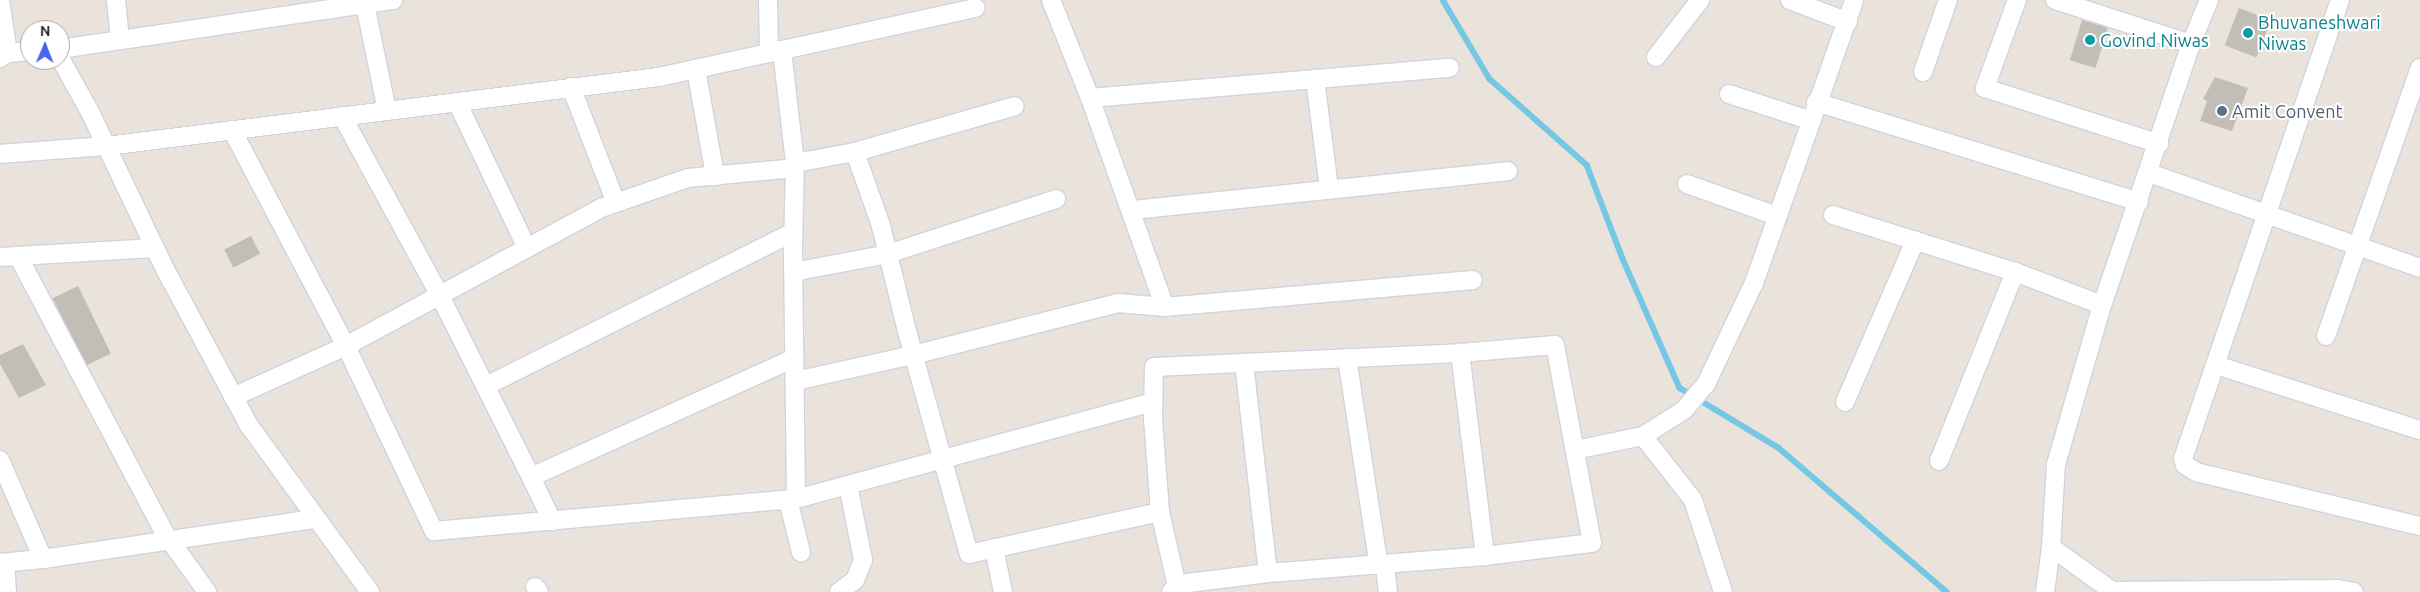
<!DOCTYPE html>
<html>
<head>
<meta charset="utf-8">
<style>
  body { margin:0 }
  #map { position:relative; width:2420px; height:592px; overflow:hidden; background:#e9e3db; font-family:Ubuntu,sans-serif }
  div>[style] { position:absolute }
  .stream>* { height:5.5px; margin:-2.75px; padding:0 2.75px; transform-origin:2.75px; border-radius:2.75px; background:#75c7e4 }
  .building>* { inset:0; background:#c2bdb6; transform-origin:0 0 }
  .roads { filter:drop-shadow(1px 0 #d0d3e0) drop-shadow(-1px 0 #d0d3e0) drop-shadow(0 1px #d0d3e0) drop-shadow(0 -1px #d0d3e0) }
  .street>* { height:18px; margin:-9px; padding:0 9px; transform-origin:9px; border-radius:9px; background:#fff }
  .dots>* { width:14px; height:14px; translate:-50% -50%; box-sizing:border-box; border:2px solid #fff; border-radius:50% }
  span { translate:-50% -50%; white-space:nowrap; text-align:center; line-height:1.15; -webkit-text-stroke:4px #fff; paint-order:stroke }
  .culture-label { font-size:18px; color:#0d838f }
  .left { translate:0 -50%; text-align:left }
  .service-label { font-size:18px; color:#4e5e75 }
  .north { position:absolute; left:20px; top:20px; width:50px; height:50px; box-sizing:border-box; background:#fff; border:1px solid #a9a9a9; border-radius:50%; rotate:1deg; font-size:14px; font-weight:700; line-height:20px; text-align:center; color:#282828 }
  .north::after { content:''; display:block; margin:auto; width:18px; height:22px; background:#4766eb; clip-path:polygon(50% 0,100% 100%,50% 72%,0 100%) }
</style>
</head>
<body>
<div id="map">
  <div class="stream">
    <div style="left:1443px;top:0;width:92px;rotate:59.3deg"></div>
    <div style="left:1490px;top:79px;width:130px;rotate:41.6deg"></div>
    <div style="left:1587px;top:165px;width:101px;rotate:69deg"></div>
    <div style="left:1623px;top:259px;width:141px;rotate:66.2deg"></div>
    <div style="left:1680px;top:388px;width:116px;rotate:31.2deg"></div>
    <div style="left:1779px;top:448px;width:221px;rotate:40.6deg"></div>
  </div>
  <div class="building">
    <div style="left:2239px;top:8px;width:34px;height:40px;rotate:21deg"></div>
    <div style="left:2082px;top:20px;width:27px;height:42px;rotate:17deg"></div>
    <div style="clip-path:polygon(2215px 77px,2248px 88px,2232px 131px,2200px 121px,2207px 101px,2203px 99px)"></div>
    <div style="left:251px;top:236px;width:20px;height:30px;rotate:63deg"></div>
    <div style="left:78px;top:286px;width:75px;height:28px;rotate:64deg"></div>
    <div style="clip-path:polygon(23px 344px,46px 385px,19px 398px,0 364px,0 355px)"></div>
  </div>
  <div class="roads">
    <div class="street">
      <div style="left:116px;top:0;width:40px;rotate:84.3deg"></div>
      <div style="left:768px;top:0;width:53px;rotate:88.9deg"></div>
      <div style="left:1051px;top:0;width:105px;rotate:68.3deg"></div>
      <div style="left:1090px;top:98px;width:222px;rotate:70.3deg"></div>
      <div style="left:1790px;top:0;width:62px;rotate:20.8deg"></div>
      <div style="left:2017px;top:0;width:94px;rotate:110deg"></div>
      <div style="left:1985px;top:88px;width:183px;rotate:17.8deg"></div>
      <div style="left:2055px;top:0;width:143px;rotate:17.9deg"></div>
      <div style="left:2209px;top:0;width:48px;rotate:112.2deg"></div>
      <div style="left:2191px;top:44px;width:276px;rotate:108.8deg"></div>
      <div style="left:2102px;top:305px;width:166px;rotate:106.1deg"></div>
      <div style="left:2056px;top:464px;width:83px;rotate:93.4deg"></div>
      <div style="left:2051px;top:547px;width:75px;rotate:35.8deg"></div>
      <div style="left:2112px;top:591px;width:225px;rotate:-0.5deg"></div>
      <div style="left:2337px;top:589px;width:17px;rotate:10deg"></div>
      <div style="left:2340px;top:0;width:484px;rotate:108.9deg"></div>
      <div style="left:2183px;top:458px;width:7px;rotate:74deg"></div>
      <div style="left:2185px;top:465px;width:13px;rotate:32deg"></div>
      <div style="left:2196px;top:472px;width:230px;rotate:13.6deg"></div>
      <div style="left:365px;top:4px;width:109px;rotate:78.4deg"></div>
      <div style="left:60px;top:49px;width:337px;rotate:-8.4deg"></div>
      <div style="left:8px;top:53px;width:22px;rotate:-5deg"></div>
      <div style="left:1656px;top:57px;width:72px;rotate:-52.3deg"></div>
      <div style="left:0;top:58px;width:9px;rotate:-32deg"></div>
      <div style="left:8px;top:53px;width:54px;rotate:-98.6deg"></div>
      <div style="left:60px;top:58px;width:64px;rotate:61deg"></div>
      <div style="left:91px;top:114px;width:172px;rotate:64.5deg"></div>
      <div style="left:165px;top:269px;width:176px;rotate:61.8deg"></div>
      <div style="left:248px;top:424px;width:208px;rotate:54deg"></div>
      <div style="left:696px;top:69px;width:109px;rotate:79.9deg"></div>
      <div style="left:1923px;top:72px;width:76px;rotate:-70.9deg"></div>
      <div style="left:1315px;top:79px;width:111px;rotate:82.7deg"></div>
      <div style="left:571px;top:87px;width:124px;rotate:68.8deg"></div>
      <div style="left:1729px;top:94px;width:84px;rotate:18deg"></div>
      <div style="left:1090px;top:98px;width:361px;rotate:-4.8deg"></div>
      <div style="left:457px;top:102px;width:162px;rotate:64.4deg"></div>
      <div style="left:1816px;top:102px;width:338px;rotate:17.2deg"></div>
      <div style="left:342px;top:116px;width:205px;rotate:61.4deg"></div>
      <div style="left:440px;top:296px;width:203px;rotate:63.3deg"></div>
      <div style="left:531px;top:477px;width:289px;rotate:-24.3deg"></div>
      <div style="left:232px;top:130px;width:244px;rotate:62.2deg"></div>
      <div style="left:346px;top:346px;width:205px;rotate:64.6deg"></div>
      <div style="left:434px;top:531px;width:363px;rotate:-5.1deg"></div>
      <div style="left:796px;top:499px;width:250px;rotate:-90.7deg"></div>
      <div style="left:793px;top:249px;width:86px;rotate:-88.7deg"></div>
      <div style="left:795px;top:163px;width:114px;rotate:-96.6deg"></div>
      <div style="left:855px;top:152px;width:78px;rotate:70.6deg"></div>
      <div style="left:881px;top:226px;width:108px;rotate:76.1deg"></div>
      <div style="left:907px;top:331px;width:231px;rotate:74.5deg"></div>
      <div style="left:969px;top:554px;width:196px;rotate:-12.4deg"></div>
      <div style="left:1160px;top:512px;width:94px;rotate:-94.3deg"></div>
      <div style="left:1153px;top:418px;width:51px;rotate:-88.9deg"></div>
      <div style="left:1154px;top:367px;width:306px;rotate:-2.6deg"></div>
      <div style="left:1460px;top:353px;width:95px;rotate:-4.8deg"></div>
      <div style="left:1555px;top:345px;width:201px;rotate:79.4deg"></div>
      <div style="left:1592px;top:543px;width:108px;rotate:173.1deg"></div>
      <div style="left:0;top:154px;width:107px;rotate:-4.3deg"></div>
      <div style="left:107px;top:146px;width:556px;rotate:-7.13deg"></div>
      <div style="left:659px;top:77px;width:324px;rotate:-12.3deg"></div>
      <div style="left:795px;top:163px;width:61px;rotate:-10.4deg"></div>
      <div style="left:855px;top:152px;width:166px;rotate:-16deg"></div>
      <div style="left:2149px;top:173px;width:287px;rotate:19.3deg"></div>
      <div style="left:1687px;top:184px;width:96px;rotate:19.6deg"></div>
      <div style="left:1132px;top:210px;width:378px;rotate:-5.9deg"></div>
      <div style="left:1833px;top:215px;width:191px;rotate:17.4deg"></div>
      <div style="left:2015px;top:272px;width:93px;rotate:20.8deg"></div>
      <div style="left:18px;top:256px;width:323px;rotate:62.1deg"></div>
      <div style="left:0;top:257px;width:155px;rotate:-3.3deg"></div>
      <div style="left:793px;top:272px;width:97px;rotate:-10.7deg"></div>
      <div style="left:888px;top:254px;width:177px;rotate:-18.1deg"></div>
      <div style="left:2326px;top:336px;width:284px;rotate:-70.7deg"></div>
      <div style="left:1347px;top:358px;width:210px;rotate:81.3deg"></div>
      <div style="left:1244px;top:363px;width:211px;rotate:83.5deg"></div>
      <div style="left:2216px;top:365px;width:214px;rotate:17.7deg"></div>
      <div style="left:795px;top:381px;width:121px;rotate:-12.4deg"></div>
      <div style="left:913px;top:355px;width:211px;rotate:-14.2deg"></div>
      <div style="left:1118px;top:303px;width:47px;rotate:4.9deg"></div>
      <div style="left:1165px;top:307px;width:309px;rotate:-5deg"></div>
      <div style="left:486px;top:386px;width:343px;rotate:-26.6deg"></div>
      <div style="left:233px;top:397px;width:124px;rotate:-24.3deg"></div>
      <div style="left:346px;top:346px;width:290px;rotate:-28.4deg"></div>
      <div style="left:601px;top:208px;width:92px;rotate:-19deg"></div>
      <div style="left:688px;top:178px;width:107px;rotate:-5.3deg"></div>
      <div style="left:1845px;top:402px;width:176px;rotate:-66.5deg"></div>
      <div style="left:1643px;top:436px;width:81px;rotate:52deg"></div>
      <div style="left:1693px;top:500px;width:97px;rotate:71.9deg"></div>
      <div style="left:1575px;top:450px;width:69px;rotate:-11.6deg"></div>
      <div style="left:1643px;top:436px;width:49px;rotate:-32.4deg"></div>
      <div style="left:1684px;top:410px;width:34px;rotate:-50deg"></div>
      <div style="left:1706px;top:384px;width:112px;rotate:-64.6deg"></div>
      <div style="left:1754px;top:283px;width:300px;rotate:-70.5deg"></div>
      <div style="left:0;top:460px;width:108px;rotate:66.5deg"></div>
      <div style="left:43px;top:559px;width:274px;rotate:-8.4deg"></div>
      <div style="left:1939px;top:461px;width:204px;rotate:-68.1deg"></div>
      <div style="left:531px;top:477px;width:49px;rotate:64.5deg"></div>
      <div style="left:796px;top:499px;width:370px;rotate:-15.2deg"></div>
      <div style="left:788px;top:500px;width:54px;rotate:76deg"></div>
      <div style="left:1160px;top:512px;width:76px;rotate:77.1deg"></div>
      <div style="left:171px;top:542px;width:62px;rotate:54.2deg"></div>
      <div style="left:994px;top:548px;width:45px;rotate:78.4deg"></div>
      <div style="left:0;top:563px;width:43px;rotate:-5.3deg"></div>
      <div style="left:5px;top:563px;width:29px;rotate:86deg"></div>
      <div style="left:1385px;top:565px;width:27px;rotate:84deg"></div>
      <div style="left:535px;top:587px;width:6px;rotate:51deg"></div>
      <div style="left:839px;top:592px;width:20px;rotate:-37deg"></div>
      <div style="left:855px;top:580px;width:22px;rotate:-68deg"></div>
      <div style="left:863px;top:560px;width:76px;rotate:-101.3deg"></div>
      <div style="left:1171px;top:592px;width:12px;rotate:-42deg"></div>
      <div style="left:1180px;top:584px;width:89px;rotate:-7.1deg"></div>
      <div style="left:1268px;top:573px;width:218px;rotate:-4.5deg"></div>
      <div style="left:1485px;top:556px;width:205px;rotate:-97deg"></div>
      <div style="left:2045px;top:592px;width:45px;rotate:-82.4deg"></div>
    </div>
  </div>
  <div class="dots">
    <div style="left:2248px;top:33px;background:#0f9aa8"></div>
    <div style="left:2090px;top:40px;background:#0f9aa8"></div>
    <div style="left:2222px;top:111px;background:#5c6f8a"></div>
  </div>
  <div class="culture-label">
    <span class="left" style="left:2258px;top:33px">Bhuvaneshwari<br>Niwas</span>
    <span class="left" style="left:2100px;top:40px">Govind Niwas</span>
  </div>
  <div class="service-label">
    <span class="left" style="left:2232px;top:111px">Amit Convent</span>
  </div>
  <div class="north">N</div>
</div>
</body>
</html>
